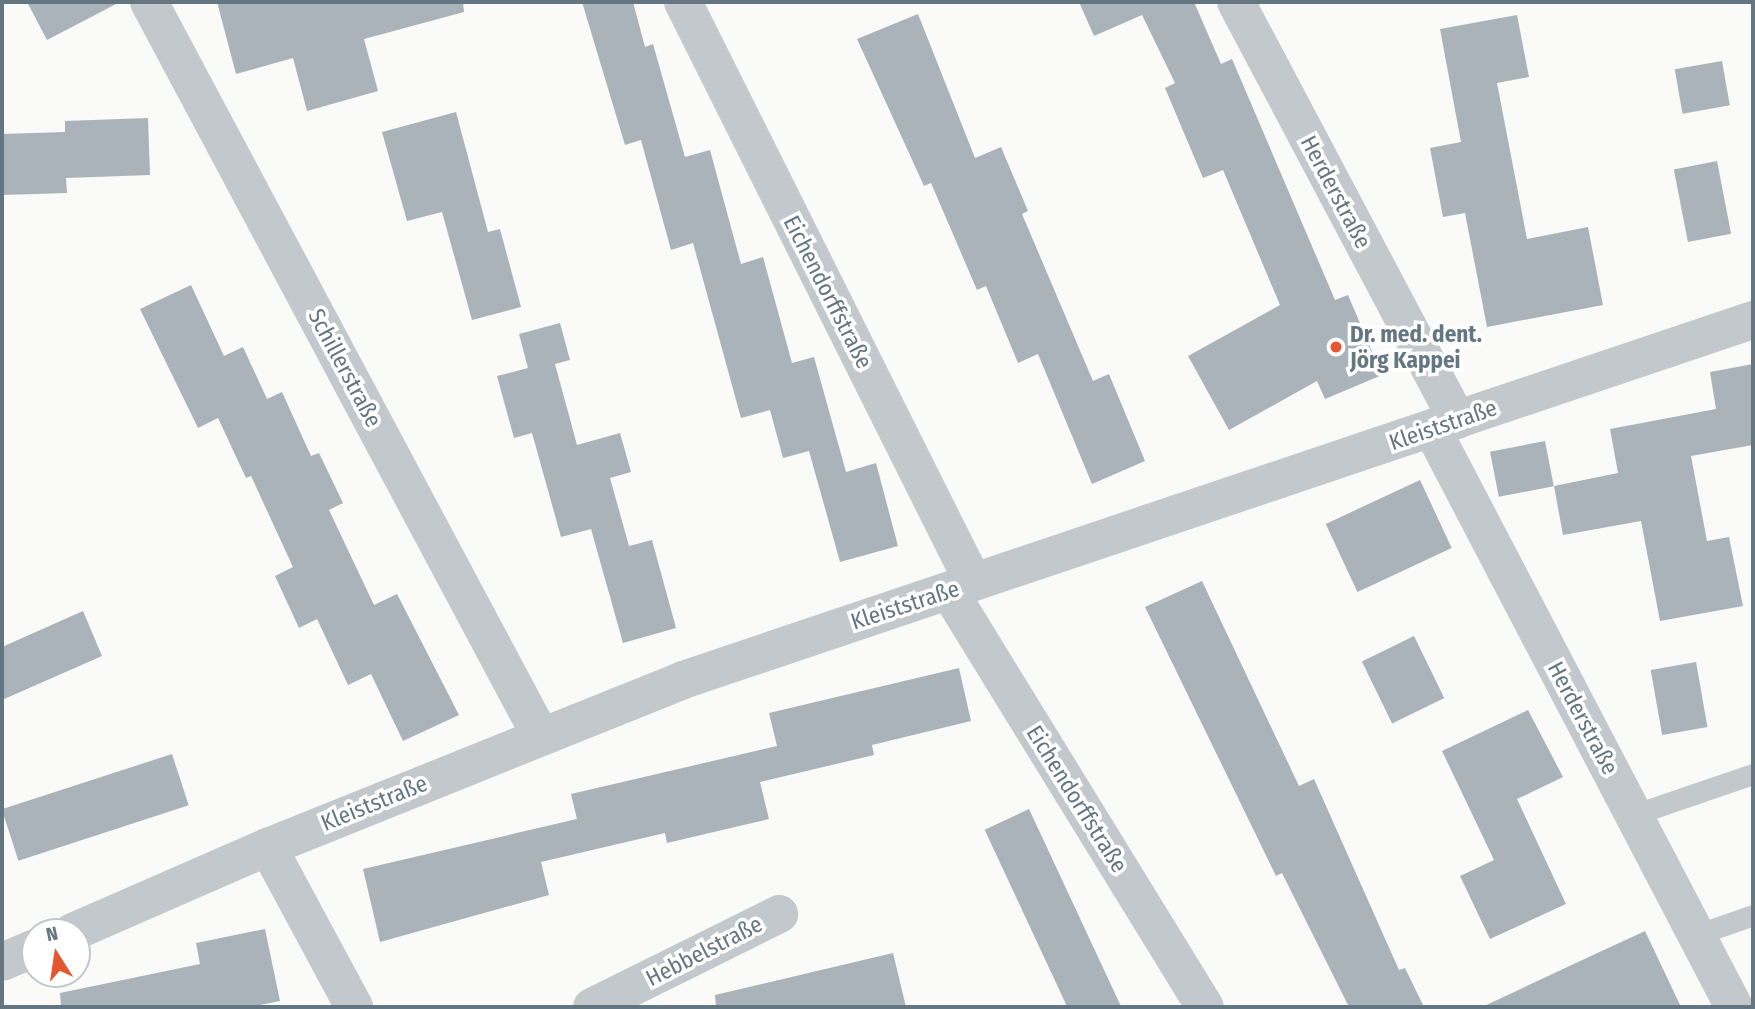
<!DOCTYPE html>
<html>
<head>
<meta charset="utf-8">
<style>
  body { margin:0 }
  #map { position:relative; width:1755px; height:1009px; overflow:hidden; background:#fafaf8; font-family:"Fira Sans Condensed",sans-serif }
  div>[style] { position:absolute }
  .building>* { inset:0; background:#aab3b9; transform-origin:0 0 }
  .lane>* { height:21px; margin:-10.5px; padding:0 10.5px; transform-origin:10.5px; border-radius:10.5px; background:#c3c8cc }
  .street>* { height:38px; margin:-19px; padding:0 19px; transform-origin:19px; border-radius:19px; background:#c3c8cc }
  .dots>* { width:19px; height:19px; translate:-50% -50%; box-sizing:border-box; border:4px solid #fff; border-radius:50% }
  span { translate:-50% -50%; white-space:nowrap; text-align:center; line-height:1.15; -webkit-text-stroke:7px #fff; paint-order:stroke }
  .street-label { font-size:23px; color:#657683 }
  .poi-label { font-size:23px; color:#657683; font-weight:700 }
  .left { translate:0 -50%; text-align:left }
  .frame { position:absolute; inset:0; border:4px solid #657683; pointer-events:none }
  .north { position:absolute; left:21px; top:918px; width:70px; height:70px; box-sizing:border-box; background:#fff; border:2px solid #c1c8cd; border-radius:50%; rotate:348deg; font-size:19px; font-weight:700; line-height:28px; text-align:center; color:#657683 }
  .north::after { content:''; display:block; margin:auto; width:24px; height:32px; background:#e4572e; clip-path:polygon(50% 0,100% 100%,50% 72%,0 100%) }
</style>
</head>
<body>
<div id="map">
  <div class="building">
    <div style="clip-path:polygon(27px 2px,120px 2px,47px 40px)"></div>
    <div style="clip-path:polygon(217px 2px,463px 2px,464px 12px,364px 39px,378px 91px,307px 111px,293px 58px,236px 74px)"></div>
    <div style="clip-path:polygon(582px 2px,633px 2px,645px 47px,653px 44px,685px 157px,710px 150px,741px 264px,763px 257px,792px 363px,814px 357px,846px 472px,876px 463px,898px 546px,840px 562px,809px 451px,783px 458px,770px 410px,741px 418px,693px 243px,671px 250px,641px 140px,625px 145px)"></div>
    <div style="clip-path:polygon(1079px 2px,1194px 2px,1221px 64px,1232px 59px,1335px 300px,1348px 295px,1382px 375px,1325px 399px,1317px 381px,1229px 430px,1188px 356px,1280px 305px,1223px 170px,1203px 178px,1165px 88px,1175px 83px,1142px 15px,1094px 36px)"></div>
    <div style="clip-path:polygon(918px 14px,975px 158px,1001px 147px,1028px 211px,1022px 214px,1093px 381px,1109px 374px,1145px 461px,1092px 484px,1038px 354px,1018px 363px,986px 286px,977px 290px,931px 183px,924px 186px,857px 39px)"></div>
    <div style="clip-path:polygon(1517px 15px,1529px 77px,1497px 83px,1527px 239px,1588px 227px,1603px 305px,1487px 327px,1465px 213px,1443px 217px,1430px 148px,1461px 142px,1440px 29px)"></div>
    <div style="left:1722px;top:61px;width:45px;height:48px;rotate:80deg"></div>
    <div style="clip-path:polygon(456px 112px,488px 232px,500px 229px,521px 307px,472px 320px,442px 212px,407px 221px,382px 132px)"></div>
    <div style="clip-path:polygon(148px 118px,150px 175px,66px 178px,67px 193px,2px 195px,2px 134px,65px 132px,65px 121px)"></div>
    <div style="left:1717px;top:161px;width:74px;height:44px;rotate:79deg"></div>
    <div style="clip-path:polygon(191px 285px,224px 356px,243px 347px,267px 399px,282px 392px,311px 456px,319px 453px,343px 503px,329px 510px,374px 605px,397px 594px,459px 715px,403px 741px,371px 674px,348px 685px,317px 619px,299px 628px,275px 576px,293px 567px,251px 476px,246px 478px,218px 418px,198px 428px,140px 309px)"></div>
    <div style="clip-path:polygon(560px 323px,570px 360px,555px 364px,577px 445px,620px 433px,631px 472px,610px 478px,629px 546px,652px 540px,676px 628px,623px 643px,591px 529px,561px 537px,532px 433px,514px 438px,497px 376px,528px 368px,519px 334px)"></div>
    <div style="clip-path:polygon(1753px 364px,1753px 445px,1691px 456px,1707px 541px,1729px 537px,1743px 606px,1660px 621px,1641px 521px,1563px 535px,1554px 486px,1618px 473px,1610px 429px,1716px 409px,1710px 372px)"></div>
    <div style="left:1545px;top:441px;width:46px;height:56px;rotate:79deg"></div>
    <div style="left:1420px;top:480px;width:75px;height:104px;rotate:65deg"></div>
    <div style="clip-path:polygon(1202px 581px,1299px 786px,1314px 779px,1399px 970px,1405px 968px,1424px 1007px,1349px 1007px,1282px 873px,1276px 876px,1145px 607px)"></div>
    <div style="clip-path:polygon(83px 611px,102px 656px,2px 700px,2px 647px)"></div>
    <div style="left:1414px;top:636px;width:69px;height:58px;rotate:64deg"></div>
    <div style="left:1696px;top:662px;width:66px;height:46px;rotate:80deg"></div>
    <div style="clip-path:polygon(959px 668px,971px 721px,872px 745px,874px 755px,760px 782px,769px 819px,667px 843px,665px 833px,541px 862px,549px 895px,380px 942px,363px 869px,577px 819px,571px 794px,777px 746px,769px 713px)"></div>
    <div style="clip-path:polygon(1528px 710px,1563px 777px,1517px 799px,1566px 904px,1490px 939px,1460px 876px,1494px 860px,1442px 751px)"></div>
    <div style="left:172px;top:754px;width:54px;height:179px;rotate:72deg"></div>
    <div style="left:1029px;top:809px;width:219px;height:49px;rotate:65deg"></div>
    <div style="clip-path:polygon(265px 929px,280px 1001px,250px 1007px,61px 1007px,60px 993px,200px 964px,196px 943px)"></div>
    <div style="clip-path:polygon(1645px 931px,1681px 1007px,1482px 1007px,1578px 962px)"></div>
    <div style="clip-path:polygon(893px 953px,906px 1007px,716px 1007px,715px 995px)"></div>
  </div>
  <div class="lane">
    <div style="left:1633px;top:815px;width:127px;rotate:-18.9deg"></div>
    <div style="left:1696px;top:935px;width:60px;rotate:-19.3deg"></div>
  </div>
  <div class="street">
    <div style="left:149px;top:2px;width:831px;rotate:61.92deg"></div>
    <div style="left:683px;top:2px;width:648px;rotate:63.43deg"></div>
    <div style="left:1236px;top:2px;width:473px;rotate:62.1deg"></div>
    <div style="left:1432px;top:429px;width:652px;rotate:62.41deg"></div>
    <div style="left:949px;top:591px;width:488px;rotate:58.4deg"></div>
    <div style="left:268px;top:847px;width:182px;rotate:61.7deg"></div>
    <div style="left:73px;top:932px;width:213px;rotate:-23.6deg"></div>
    <div style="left:268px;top:847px;width:447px;rotate:-21.9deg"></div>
    <div style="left:683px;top:680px;width:1129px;rotate:-18.6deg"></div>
    <div style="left:2px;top:962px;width:36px;rotate:-23deg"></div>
    <div style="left:592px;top:1007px;width:209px;rotate:-26.4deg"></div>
  </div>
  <div class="dots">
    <div style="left:1336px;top:347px;background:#e4572e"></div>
  </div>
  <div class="street-label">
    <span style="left:1336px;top:192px;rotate:62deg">Herderstraße</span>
    <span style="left:828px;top:292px;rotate:63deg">Eichendorffstraße</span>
    <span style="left:345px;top:368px;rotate:62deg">Schillerstraße</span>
    <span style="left:1443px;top:425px;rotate:-19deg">Kleiststraße</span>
    <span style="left:905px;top:605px;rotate:-18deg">Kleiststraße</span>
    <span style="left:1583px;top:718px;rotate:62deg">Herderstraße</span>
    <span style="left:1077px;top:799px;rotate:58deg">Eichendorffstraße</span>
    <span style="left:374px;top:803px;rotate:-22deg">Kleiststraße</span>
    <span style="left:704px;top:951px;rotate:-27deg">Hebbelstraße</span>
  </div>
  <div class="poi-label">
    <span class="left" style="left:1350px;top:347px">Dr. med. dent.<br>Jörg Kappei</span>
  </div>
  <div class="frame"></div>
  <div class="north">N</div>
</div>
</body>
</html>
